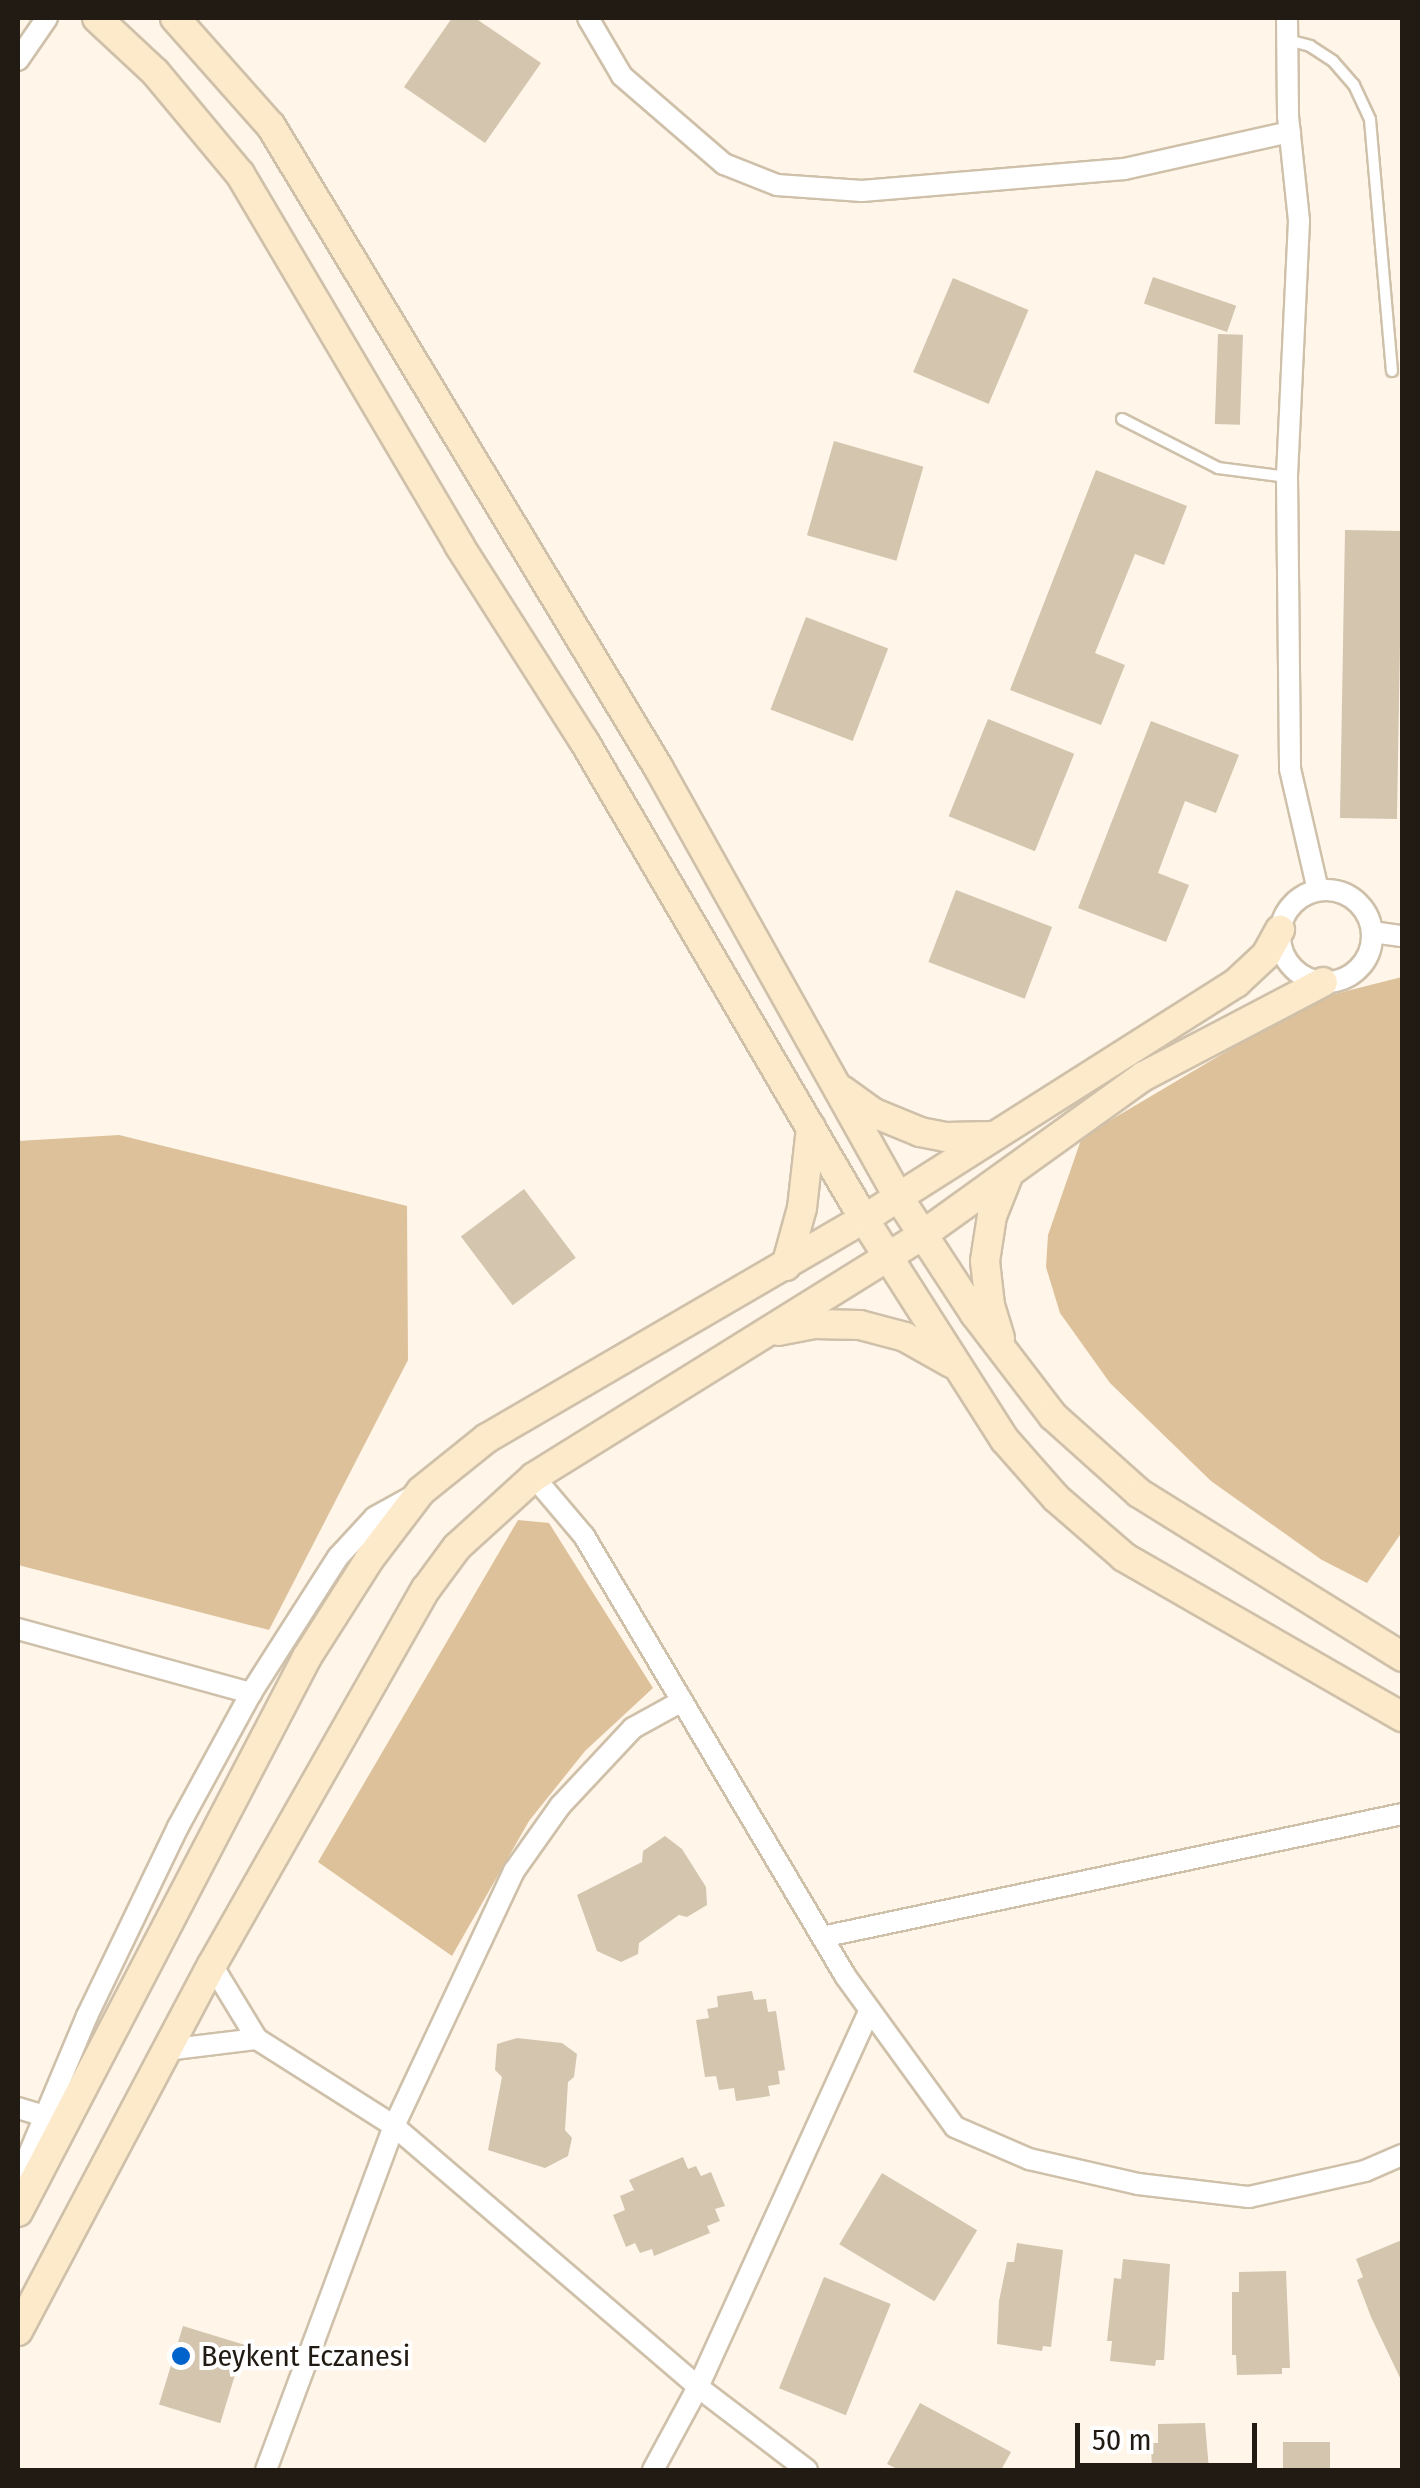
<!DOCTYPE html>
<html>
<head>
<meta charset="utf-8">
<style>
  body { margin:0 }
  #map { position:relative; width:1420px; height:2488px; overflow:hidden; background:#fff5e8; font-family:"Fira Sans Condensed",sans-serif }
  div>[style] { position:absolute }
  .green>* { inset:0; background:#dcc19b }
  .building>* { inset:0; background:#d4c5af; transform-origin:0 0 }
  .roads { filter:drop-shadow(2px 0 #cfc0aa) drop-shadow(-2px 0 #cfc0aa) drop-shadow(0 2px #cfc0aa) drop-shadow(0 -2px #cfc0aa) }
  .lane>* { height:10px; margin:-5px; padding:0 5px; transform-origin:5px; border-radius:5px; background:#fff }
  .street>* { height:20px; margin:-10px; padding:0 10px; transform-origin:10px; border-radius:10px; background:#fff }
  .street>.ring { margin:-10px; padding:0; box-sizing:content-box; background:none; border:20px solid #fff; border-radius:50% }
  .secondary>* { height:28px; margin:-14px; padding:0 14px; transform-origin:14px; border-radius:14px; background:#fdeacb }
  .dots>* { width:28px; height:28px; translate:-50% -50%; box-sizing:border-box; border:5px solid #fff; border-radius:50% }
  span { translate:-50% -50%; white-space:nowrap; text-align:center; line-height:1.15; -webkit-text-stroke:8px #fff; paint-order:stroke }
  .poi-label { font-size:30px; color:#211b13 }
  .left { translate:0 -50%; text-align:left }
  .frame { position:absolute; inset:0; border:20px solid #211b13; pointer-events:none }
  .scale { position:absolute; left:1075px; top:2423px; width:182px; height:45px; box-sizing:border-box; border:5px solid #211b13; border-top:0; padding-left:12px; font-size:30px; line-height:35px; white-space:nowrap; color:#211b13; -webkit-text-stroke:8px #fff; paint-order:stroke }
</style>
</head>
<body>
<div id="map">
  <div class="green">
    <div style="clip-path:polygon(1402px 977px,1402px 1532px,1367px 1583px,1322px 1560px,1211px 1481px,1110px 1383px,1060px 1313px,1046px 1267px,1048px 1235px,1082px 1137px,1315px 999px)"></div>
    <div style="clip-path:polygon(119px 1135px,407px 1206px,408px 1360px,269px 1630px,18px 1565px,18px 1141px)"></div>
    <div style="clip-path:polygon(518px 1520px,549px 1523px,653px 1688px,585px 1751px,529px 1821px,452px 1956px,318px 1862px)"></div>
  </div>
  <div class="building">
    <div style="clip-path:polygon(452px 18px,475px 18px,541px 63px,485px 143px,404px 87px)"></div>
    <div style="left:1153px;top:277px;width:88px;height:28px;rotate:19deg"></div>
    <div style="left:953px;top:278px;width:82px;height:102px;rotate:23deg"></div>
    <div style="left:1218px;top:334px;width:25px;height:90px;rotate:2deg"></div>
    <div style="left:834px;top:441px;width:93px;height:98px;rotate:16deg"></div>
    <div style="clip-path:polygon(1096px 470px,1187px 506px,1164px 565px,1135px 554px,1095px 653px,1125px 665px,1101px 725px,1010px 690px)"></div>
    <div style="left:1345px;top:530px;width:57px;height:288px;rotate:1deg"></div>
    <div style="left:806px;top:617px;width:88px;height:99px;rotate:21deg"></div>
    <div style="left:988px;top:719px;width:93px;height:105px;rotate:22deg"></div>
    <div style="clip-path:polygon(1151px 721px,1239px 755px,1216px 813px,1185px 801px,1158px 873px,1189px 885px,1166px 942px,1078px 908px)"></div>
    <div style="left:956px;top:890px;width:103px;height:77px;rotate:21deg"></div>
    <div style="left:524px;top:1189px;width:86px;height:79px;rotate:53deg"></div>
    <div style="clip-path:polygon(665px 1836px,682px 1849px,706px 1887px,707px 1905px,687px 1917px,679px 1915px,639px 1943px,638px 1954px,621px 1962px,597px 1951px,577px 1895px,642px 1862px,643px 1851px)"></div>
    <div style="clip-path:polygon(752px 1991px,754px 2000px,766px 1999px,768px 2012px,776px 2011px,785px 2070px,778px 2071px,780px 2084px,768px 2086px,770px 2096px,736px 2101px,734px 2088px,719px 2090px,716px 2076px,705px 2077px,696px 2020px,709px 2018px,707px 2009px,718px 2007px,717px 1996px)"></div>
    <div style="clip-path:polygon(517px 2038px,562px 2043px,577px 2054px,574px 2077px,568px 2082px,565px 2130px,572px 2138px,568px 2156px,545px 2168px,488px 2150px,502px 2077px,495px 2070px,497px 2044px)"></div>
    <div style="clip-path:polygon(683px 2157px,688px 2169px,696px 2166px,701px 2176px,711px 2172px,725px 2206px,715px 2209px,720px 2221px,707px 2226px,710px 2233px,654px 2256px,652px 2249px,640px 2253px,635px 2243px,626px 2247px,613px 2215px,625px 2210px,620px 2196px,634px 2190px,629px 2180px)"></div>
    <div style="left:882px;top:2173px;width:111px;height:83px;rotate:31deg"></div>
    <div style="clip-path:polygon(1402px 2240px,1402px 2382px,1371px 2317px,1357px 2280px,1363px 2277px,1356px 2259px)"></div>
    <div style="clip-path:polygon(1017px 2243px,1063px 2250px,1051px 2347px,1043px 2346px,1042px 2351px,997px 2344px,999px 2301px,1007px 2262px,1014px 2262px)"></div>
    <div style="clip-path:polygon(1123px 2259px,1170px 2264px,1164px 2360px,1156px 2360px,1155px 2366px,1110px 2361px,1112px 2341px,1107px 2341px,1114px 2278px,1121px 2279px)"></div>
    <div style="clip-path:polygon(1286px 2271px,1290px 2368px,1282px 2368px,1282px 2374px,1237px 2375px,1236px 2355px,1232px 2355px,1232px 2292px,1239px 2292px,1239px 2272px)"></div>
    <div style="left:824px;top:2277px;width:72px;height:120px;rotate:22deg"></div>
    <div style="left:183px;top:2326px;width:64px;height:82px;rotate:17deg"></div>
    <div style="clip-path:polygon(920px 2403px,1011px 2452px,1001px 2470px,899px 2470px,887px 2464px)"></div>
    <div style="clip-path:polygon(1205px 2423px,1209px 2470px,1152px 2470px,1151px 2443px,1158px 2443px,1158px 2424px)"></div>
    <div style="left:1283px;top:2442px;width:47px;height:28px"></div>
  </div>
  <div class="roads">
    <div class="lane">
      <div style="left:1288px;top:40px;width:23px;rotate:15deg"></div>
      <div style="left:1310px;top:46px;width:27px;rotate:33deg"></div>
      <div style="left:1333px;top:61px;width:32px;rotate:49deg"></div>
      <div style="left:1354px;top:85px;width:38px;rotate:65deg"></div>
      <div style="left:1370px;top:120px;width:252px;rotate:85deg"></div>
      <div style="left:1122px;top:419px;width:108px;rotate:27deg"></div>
      <div style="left:1218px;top:468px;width:70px;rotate:7.4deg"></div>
    </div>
    <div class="street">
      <div style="left:588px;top:18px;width:67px;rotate:59.6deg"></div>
      <div style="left:622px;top:76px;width:135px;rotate:40.8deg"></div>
      <div style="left:724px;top:164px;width:57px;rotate:21.6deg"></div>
      <div style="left:777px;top:185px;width:85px;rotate:4deg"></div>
      <div style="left:862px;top:191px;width:263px;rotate:-4.8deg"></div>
      <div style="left:1124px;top:169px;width:170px;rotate:-12.6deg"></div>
      <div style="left:1287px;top:18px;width:98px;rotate:89.4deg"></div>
      <div style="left:1288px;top:116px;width:106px;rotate:84deg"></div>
      <div style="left:1299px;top:221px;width:256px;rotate:92.7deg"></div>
      <div style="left:1287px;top:477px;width:292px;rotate:89.4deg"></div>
      <div style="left:1290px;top:769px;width:124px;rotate:77deg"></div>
      <div style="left:18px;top:60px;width:51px;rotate:-55.4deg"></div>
      <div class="ring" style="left:1280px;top:890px;width:72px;height:72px"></div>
      <div style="left:1372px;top:932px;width:30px;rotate:8deg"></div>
      <div style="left:534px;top:1477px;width:77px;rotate:49.7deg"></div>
      <div style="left:584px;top:1536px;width:513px;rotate:59.29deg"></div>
      <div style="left:846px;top:1977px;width:185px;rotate:54deg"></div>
      <div style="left:955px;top:2127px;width:81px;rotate:23.4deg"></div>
      <div style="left:1029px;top:2159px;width:112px;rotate:12.9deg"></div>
      <div style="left:1138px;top:2184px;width:112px;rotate:6.7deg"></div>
      <div style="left:1249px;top:2197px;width:119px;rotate:-12.6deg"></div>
      <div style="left:1365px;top:2171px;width:40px;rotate:-23.4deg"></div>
      <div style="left:18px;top:1629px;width:242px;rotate:15.4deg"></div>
      <div style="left:822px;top:1937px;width:593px;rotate:-11.97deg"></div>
      <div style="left:212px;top:1965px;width:87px;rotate:58.7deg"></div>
      <div style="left:257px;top:2039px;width:162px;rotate:32.4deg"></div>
      <div style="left:394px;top:2126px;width:401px;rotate:40.6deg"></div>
      <div style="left:698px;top:2387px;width:137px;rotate:37.3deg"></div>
      <div style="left:166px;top:2050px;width:92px;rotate:-6.9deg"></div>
      <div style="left:18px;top:2108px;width:27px;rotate:17deg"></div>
      <div style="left:21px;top:2194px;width:28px;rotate:-84deg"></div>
      <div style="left:24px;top:2166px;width:163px;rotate:-67.2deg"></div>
      <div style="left:87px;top:2016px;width:210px;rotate:-64.3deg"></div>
      <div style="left:178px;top:1827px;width:153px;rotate:-61.4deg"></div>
      <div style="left:251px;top:1693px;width:161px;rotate:-57.4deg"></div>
      <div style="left:338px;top:1557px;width:54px;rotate:-47.2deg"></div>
      <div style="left:375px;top:1517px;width:46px;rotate:-28.8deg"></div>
      <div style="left:266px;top:2470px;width:367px;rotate:-69.6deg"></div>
      <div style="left:394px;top:2126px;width:282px;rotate:-64.8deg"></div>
      <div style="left:514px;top:1871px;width:80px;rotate:-54.7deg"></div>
      <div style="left:560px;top:1806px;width:107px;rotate:-46.9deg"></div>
      <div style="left:633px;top:1728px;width:56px;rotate:-28.9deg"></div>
      <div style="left:653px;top:2470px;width:94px;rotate:-61.5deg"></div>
      <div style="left:698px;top:2387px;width:414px;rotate:-65.5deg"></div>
    </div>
    <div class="secondary">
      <div style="left:97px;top:18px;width:79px;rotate:43deg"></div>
      <div style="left:155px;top:72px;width:133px;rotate:50.2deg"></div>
      <div style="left:240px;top:174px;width:431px;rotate:59.4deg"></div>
      <div style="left:459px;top:545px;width:232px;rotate:57.5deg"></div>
      <div style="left:584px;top:741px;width:554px;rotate:59.64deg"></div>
      <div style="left:864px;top:1219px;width:262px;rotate:57.5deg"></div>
      <div style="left:1005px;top:1440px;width:77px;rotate:48.7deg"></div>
      <div style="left:1056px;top:1498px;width:90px;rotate:40.9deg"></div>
      <div style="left:1124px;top:1557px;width:321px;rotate:29.9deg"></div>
      <div style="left:175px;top:18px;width:144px;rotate:48.4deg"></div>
      <div style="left:271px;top:126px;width:749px;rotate:58.88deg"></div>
      <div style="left:658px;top:767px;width:494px;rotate:60.8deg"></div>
      <div style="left:899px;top:1198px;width:139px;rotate:56.8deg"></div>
      <div style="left:975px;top:1314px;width:128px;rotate:52.6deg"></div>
      <div style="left:1053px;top:1416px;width:115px;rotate:41.8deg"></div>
      <div style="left:1139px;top:1493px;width:310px;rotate:31.9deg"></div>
      <div style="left:842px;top:1090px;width:39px;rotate:36deg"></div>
      <div style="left:874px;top:1113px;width:50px;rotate:22.4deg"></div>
      <div style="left:920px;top:1132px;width:26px;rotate:11deg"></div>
      <div style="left:946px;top:1137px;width:47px;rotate:-1.2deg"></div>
      <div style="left:786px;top:1266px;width:60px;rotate:-74.6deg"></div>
      <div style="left:802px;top:1208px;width:81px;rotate:-83.6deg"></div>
      <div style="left:778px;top:1331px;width:37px;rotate:-11deg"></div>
      <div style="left:814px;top:1324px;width:46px;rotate:1.2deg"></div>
      <div style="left:860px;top:1325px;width:47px;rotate:14.9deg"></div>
      <div style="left:905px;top:1337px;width:53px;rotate:29.5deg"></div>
      <div style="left:1000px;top:1338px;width:34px;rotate:-107deg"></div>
      <div style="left:990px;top:1305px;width:44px;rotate:-96.5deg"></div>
      <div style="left:985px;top:1261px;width:46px;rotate:-81.2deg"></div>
      <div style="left:992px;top:1216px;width:43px;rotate:-68.2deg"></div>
      <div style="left:18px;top:2212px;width:626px;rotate:-62.49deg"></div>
      <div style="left:307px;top:1657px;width:117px;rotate:-57.5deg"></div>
      <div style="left:370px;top:1558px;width:84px;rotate:-52.7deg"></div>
      <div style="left:421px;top:1491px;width:85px;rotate:-38.8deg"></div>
      <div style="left:487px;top:1438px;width:436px;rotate:-30.2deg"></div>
      <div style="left:864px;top:1219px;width:441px;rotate:-32.4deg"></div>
      <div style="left:1236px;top:983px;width:41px;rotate:-43deg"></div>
      <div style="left:1266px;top:955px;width:29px;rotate:-61deg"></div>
      <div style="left:18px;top:2331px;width:414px;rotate:-62.1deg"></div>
      <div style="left:212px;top:1965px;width:433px;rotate:-60.4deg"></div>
      <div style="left:426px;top:1589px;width:52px;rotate:-53.6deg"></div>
      <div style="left:457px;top:1547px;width:104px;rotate:-42.3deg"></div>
      <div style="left:534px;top:1477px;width:456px;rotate:-31.9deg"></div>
      <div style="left:921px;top:1236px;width:274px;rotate:-35.7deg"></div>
      <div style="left:1144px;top:1076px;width:202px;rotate:-27.7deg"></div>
    </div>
  </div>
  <div class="dots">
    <div style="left:181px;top:2356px;background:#0062cb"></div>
  </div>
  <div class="poi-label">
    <span class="left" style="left:201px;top:2356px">Beykent Eczanesi</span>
  </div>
  <div class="frame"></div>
  <div class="scale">50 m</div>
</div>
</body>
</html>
